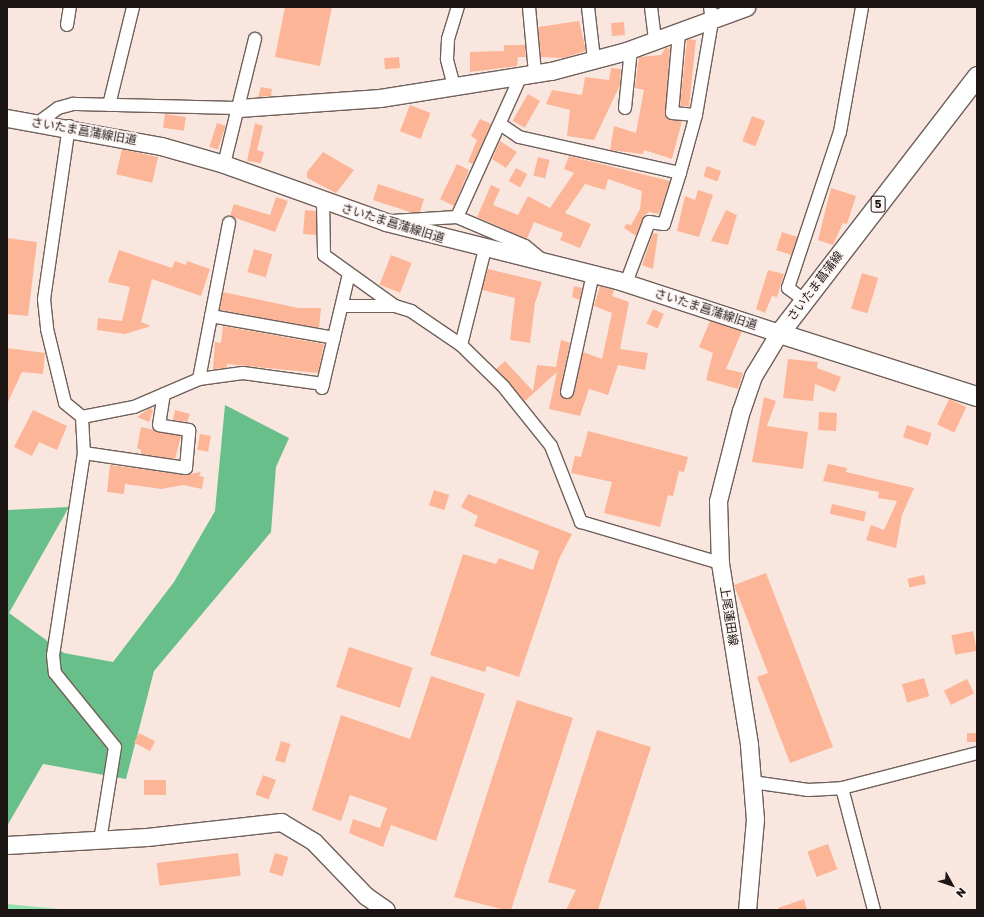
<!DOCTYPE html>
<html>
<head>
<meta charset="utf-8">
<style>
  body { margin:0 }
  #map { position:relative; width:984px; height:917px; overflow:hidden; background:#f9e7df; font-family:"Golos Text","Noto Sans JP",sans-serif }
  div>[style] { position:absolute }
  .green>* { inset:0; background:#92e1ae }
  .forest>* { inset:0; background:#69bf8a }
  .building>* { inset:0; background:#fdb598; transform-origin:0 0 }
  .roads { filter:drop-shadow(1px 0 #6f605a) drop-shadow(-1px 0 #6f605a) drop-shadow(0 1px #6f605a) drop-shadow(0 -1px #6f605a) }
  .street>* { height:12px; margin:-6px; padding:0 6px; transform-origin:6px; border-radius:6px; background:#fff }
  .secondary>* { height:17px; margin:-8.5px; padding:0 8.5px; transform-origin:8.5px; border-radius:8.5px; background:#fff }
  .primary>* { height:19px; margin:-9.5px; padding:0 9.5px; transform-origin:9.5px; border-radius:9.5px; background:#fff }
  span { translate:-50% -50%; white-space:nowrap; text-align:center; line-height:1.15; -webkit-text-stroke:3.5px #fef6f4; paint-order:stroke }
  .shield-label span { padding:1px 3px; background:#fef6f4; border:1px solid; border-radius:3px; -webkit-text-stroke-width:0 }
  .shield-label { font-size:11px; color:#1b1513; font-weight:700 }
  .street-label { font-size:12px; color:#1b1513 }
  .frame { position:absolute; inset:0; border:8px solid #1b1513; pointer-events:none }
  .north { position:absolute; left:932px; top:865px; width:40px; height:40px; -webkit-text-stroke:3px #fef6f4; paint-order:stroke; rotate:130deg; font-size:11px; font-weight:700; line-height:16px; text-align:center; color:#1b1513 }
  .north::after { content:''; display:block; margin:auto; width:14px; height:18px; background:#1b1513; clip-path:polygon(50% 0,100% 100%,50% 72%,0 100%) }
</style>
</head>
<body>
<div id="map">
  <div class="green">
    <div style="clip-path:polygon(7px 904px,69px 910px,7px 910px)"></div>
  </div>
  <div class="forest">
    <div style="clip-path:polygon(225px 405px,289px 438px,276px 467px,271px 532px,154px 671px,126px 779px,43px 764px,7px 826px,7px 510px,69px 507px,9px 613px,64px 653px,113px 662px,174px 582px,215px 511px)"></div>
  </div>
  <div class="building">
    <div style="clip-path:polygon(285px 7px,332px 7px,320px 66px,275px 57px)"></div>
    <div style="clip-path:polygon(579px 21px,586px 51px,563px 58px,541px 57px,538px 27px)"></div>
    <div style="left:624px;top:22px;width:13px;height:13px;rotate:86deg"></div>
    <div style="left:687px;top:39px;width:9px;height:67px;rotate:6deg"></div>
    <div style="clip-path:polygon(504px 45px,525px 45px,526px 57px,518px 57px,517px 66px,470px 72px,470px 52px,504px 51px)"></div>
    <div style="clip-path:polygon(666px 47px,670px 49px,665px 116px,682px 121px,672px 159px,644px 150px,643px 154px,610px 150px,614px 126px,636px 133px,644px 90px,635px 88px,639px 57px,661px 55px)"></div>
    <div style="left:399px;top:57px;width:11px;height:15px;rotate:85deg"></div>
    <div style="clip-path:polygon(611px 68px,621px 69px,620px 85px,594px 140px,567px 136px,570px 110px,546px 104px,552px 90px,582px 95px,585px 77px,609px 80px)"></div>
    <div style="clip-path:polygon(261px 87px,272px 89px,271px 96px,258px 97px)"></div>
    <div style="left:528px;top:94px;width:14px;height:31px;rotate:30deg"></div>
    <div style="left:410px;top:105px;width:22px;height:28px;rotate:21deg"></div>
    <div style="left:165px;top:114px;width:21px;height:14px;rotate:8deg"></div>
    <div style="left:752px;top:116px;width:14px;height:27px;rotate:21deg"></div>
    <div style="clip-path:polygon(480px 119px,491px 124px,473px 164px,468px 162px,477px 140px,471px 136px)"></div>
    <div style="left:217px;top:123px;width:9px;height:25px;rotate:18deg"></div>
    <div style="clip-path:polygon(255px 123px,263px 126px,257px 150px,264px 152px,261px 163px,247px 161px)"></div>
    <div style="clip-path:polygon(500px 141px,517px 152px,506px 168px,492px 159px)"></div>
    <div style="left:122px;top:149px;width:37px;height:26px;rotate:13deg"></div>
    <div style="clip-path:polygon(323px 152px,354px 170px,336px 193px,307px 178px,307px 172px)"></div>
    <div style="clip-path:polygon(569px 156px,670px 181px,659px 214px,649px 212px,644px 216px,636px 236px,624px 228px,626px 224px,631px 225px,640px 209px,642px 191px,608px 179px,605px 190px,585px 184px,565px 213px,591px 224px,580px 248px,560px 240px,563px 233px,534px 222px,527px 239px,477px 217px,491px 185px,500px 189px,493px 205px,518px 215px,528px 196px,550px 208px,574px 173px,564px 169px)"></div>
    <div style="left:538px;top:157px;width:12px;height:19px;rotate:14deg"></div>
    <div style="clip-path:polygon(457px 164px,469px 170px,454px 206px,440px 199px)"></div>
    <div style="left:707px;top:166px;width:15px;height:11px;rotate:20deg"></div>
    <div style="left:516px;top:168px;width:13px;height:15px;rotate:29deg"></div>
    <div style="clip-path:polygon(378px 184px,424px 199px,420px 212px,410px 212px,373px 200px)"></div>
    <div style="clip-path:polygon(831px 188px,856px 196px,847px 224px,843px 223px,833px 245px,818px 240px)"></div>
    <div style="clip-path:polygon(698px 190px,713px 195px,699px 237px,677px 231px,685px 196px,695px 200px)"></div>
    <div style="clip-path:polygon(276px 197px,288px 201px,275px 232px,230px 216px,234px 204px,270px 215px)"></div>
    <div style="clip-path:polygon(305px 210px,316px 211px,316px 235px,303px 234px)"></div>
    <div style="clip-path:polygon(726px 210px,737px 215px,728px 245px,711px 241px)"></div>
    <div style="left:782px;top:232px;width:16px;height:19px;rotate:18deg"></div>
    <div style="clip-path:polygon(653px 233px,658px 234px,653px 269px,642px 265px)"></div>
    <div style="clip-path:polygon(7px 238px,37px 242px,28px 316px,7px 314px)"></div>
    <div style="left:254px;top:249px;width:19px;height:24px;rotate:16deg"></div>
    <div style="clip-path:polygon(119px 250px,172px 268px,175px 261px,186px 265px,187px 261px,210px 269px,201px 296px,152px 279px,141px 322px,151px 326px,125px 334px,97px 330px,98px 318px,122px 321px,130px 287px,108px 282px)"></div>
    <div style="left:391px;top:255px;width:22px;height:32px;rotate:21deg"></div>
    <div style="clip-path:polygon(488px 269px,542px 282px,535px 303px,530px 343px,510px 340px,515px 298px,482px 290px)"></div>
    <div style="clip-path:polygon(768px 270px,784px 274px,777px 297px,772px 296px,765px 313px,756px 309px)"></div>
    <div style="left:862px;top:273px;width:17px;height:37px;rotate:17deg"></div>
    <div style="clip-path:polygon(574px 286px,582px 288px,580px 300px,572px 297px)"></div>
    <div style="clip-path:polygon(600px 286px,614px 290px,612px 296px,629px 302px,620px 349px,648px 353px,645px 370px,618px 365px,608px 395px,589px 389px,580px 416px,549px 409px,557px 372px,525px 401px,496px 369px,505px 361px,533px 391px,537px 365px,556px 367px,561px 340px,570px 343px,560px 391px,566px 399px,574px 394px,583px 352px,602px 359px,612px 313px,594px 306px)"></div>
    <div style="clip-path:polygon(223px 292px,298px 308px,321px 308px,319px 328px,220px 310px)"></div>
    <div style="left:653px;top:309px;width:12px;height:16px;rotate:24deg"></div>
    <div style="clip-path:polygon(710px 321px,742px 331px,726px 369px,743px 373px,738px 389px,706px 380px,713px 353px,699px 347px)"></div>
    <div style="clip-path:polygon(223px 326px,324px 344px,318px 373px,227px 364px,227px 368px,213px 369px,215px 342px,221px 343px)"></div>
    <div style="clip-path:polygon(7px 348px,45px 353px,43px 374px,22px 372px,7px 404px)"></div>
    <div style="clip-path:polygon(788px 359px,818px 362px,817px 368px,841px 377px,835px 392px,815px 384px,813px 401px,783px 398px)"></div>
    <div style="clip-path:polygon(764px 397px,776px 401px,767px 426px,808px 432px,803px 469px,752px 462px)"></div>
    <div style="left:949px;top:399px;width:19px;height:28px;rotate:25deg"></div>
    <div style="clip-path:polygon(150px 408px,153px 410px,149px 422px,137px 417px)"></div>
    <div style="clip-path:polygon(33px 410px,67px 426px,57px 450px,39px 442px,32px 456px,14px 447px)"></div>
    <div style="clip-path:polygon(175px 410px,190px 414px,187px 422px,173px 420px)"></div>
    <div style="left:819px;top:412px;width:18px;height:18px;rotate:3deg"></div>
    <div style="left:907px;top:425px;width:26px;height:13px;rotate:18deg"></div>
    <div style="clip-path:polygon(141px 427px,181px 436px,175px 459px,141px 454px,141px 450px,137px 448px)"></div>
    <div style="clip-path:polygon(588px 431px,688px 457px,684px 472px,679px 471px,673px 496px,668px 495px,660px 527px,604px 513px,612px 482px,571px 473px,575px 456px,581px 457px)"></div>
    <div style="left:200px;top:434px;width:11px;height:16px;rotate:10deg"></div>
    <div style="clip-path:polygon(828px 464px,847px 468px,846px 472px,914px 488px,902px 515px,896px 548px,866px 540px,871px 525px,884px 530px,897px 501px,878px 498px,879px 492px,823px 481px)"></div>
    <div style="clip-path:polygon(110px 465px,185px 475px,201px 472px,199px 476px,204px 477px,202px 489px,183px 485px,161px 489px,125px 484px,124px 494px,107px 492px)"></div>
    <div style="left:434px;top:490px;width:16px;height:16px;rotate:18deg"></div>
    <div style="clip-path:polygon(468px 494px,572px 534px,559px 559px,519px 677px,487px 666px,485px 672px,430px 655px,463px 554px,496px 564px,499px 558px,533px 570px,539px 551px,474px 526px,478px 516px,461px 507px)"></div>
    <div style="left:832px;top:504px;width:35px;height:10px;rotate:13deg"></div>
    <div style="clip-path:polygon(766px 573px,833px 747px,790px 763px,757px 677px,768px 673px,734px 585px)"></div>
    <div style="left:924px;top:575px;width:9px;height:17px;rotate:77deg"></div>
    <div style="left:973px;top:631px;width:20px;height:22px;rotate:79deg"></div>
    <div style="left:349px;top:647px;width:67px;height:42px;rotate:18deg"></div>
    <div style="clip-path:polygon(431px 676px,485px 694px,436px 841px,391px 825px,383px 847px,349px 833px,353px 819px,380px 828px,387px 808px,350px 795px,341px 821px,312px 810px,341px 715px,410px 739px)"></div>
    <div style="left:924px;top:678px;width:19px;height:23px;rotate:74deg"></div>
    <div style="left:967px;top:679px;width:16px;height:26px;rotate:63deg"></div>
    <div style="clip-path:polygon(517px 700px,573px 718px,511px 910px,505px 910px,454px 897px)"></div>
    <div style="clip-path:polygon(597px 730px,651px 747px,598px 910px,566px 910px,576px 890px,548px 882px)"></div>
    <div style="left:139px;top:733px;width:18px;height:11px;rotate:27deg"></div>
    <div style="left:977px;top:733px;width:9px;height:10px;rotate:90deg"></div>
    <div style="left:281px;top:741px;width:10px;height:20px;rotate:17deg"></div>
    <div style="left:263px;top:775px;width:14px;height:21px;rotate:21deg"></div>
    <div style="left:144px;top:780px;width:22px;height:15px"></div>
    <div style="left:828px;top:844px;width:27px;height:22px;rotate:70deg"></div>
    <div style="left:238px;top:853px;width:23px;height:82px;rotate:83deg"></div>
    <div style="left:275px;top:853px;width:14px;height:20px;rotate:17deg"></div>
    <div style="clip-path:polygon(804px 899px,807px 910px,778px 910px,778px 908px)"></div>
  </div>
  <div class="roads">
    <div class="street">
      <div style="left:529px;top:7px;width:66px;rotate:84.8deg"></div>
      <div style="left:588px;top:7px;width:52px;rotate:83.4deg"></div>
      <div style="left:651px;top:7px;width:34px;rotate:83deg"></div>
      <div style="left:67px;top:25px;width:18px;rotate:-81deg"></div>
      <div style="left:679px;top:33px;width:80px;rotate:95deg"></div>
      <div style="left:672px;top:113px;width:24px;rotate:5deg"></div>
      <div style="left:454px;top:86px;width:28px;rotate:-105deg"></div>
      <div style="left:447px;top:59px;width:20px;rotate:-87deg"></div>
      <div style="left:448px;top:39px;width:34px;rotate:-73deg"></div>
      <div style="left:109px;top:105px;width:101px;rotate:-76.2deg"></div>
      <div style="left:625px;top:108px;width:59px;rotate:-84.2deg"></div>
      <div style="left:39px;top:122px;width:24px;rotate:-36deg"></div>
      <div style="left:58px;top:108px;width:16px;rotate:-15deg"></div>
      <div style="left:73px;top:104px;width:166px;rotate:1.4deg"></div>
      <div style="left:500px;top:124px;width:23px;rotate:34deg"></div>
      <div style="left:519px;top:137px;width:165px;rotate:12.6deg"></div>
      <div style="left:69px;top:126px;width:175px;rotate:98.2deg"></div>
      <div style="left:44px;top:299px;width:30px;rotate:84deg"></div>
      <div style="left:47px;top:329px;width:76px;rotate:76.3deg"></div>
      <div style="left:65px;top:403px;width:22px;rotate:39deg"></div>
      <div style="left:82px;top:417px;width:36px;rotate:87deg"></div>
      <div style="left:84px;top:453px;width:204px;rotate:98.7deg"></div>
      <div style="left:53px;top:655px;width:18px;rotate:84deg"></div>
      <div style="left:55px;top:673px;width:95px;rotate:51deg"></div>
      <div style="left:115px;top:747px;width:95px;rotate:99.1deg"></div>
      <div style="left:224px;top:164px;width:129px;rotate:-76.1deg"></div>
      <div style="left:323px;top:201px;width:54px;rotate:88.9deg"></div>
      <div style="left:324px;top:255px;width:87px;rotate:35.7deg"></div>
      <div style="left:457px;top:217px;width:155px;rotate:-65.6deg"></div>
      <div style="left:392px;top:221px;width:65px;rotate:-3.5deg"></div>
      <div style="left:457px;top:217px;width:74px;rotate:23.1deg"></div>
      <div style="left:525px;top:246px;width:22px;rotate:39deg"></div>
      <div style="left:485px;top:249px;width:99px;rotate:104deg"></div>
      <div style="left:461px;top:345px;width:59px;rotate:44.3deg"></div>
      <div style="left:503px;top:386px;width:77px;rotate:51.3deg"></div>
      <div style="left:551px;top:446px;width:82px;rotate:68.5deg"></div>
      <div style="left:581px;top:522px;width:145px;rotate:16.4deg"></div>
      <div style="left:626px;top:283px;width:65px;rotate:-69.3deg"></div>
      <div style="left:649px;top:222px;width:15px;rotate:8deg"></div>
      <div style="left:664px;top:224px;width:53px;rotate:-72.6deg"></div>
      <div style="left:680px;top:173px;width:60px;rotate:-74.6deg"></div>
      <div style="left:696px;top:115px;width:95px;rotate:-80.3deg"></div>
      <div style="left:712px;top:21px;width:14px;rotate:-98deg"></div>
      <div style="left:804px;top:300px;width:20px;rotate:-143deg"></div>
      <div style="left:788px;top:288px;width:164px;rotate:-71.6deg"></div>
      <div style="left:840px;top:132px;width:127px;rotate:-80deg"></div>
      <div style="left:342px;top:306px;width:53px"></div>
      <div style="left:395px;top:306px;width:17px;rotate:17deg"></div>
      <div style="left:411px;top:311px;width:60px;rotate:34.2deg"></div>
      <div style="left:211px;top:316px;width:125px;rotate:10.1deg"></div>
      <div style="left:199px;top:379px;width:159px;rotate:-79.1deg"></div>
      <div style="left:322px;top:388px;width:117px;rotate:-76.7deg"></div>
      <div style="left:567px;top:392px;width:121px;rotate:-77.6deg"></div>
      <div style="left:82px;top:417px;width:53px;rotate:-10.9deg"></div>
      <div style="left:134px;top:407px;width:71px;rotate:-23.3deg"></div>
      <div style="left:199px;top:379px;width:44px;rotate:-7.8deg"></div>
      <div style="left:243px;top:373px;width:81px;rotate:7.8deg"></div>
      <div style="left:84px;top:453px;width:103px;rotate:8.4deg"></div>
      <div style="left:186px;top:468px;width:38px;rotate:-85deg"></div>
      <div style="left:189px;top:430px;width:30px;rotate:-171deg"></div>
      <div style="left:159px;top:425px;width:31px;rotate:-81deg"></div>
      <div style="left:752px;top:782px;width:57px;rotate:8.1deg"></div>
      <div style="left:808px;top:790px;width:34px;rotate:-3deg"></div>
      <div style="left:842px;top:788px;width:139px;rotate:-14.5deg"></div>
      <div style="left:842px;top:788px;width:126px;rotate:75.3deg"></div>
    </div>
    <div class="secondary">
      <div style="left:239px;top:108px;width:141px;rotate:-4.1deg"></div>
      <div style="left:380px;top:98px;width:173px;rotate:-9deg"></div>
      <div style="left:551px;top:71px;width:78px;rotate:-14.9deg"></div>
      <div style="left:626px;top:51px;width:128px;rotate:-20.1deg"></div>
      <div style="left:7px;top:118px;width:157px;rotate:10.3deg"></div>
      <div style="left:161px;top:146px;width:66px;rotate:15.9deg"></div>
      <div style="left:224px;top:164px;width:172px;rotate:19.7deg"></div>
      <div style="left:386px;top:222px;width:238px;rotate:14.1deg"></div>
      <div style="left:617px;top:280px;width:170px;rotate:18.1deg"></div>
      <div style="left:779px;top:333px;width:50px;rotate:121.2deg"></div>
      <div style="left:753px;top:376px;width:36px;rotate:109deg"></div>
      <div style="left:741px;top:410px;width:94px;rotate:104.2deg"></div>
      <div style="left:718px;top:501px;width:62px;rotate:88.2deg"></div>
      <div style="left:720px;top:563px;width:184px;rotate:80.9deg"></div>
      <div style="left:749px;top:745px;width:74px;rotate:85.4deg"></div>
      <div style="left:755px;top:819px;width:91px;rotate:95deg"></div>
      <div style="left:7px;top:845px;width:140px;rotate:-3.3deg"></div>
      <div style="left:147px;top:837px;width:135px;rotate:-6.4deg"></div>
      <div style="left:281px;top:822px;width:39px;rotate:31deg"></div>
      <div style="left:314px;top:842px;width:75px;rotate:46.1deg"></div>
      <div style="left:366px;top:896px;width:24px;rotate:35deg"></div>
    </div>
    <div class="primary">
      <div style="left:977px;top:76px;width:324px;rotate:127.6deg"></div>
      <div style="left:779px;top:333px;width:208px;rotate:17.7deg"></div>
    </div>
  </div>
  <div class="shield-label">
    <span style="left:878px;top:204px">5</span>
  </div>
  <div class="street-label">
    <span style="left:84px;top:131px;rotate:10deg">さいたま菖蒲線旧道</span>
    <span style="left:393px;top:223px;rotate:17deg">さいたま菖蒲線旧道</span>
    <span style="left:815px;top:286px;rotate:-53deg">さいたま菖蒲線</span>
    <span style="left:706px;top:309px;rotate:18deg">さいたま菖蒲線旧道</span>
    <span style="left:729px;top:616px;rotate:81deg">上尾蓮田線</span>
  </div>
  <div class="frame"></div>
  <div class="north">N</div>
</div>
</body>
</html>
